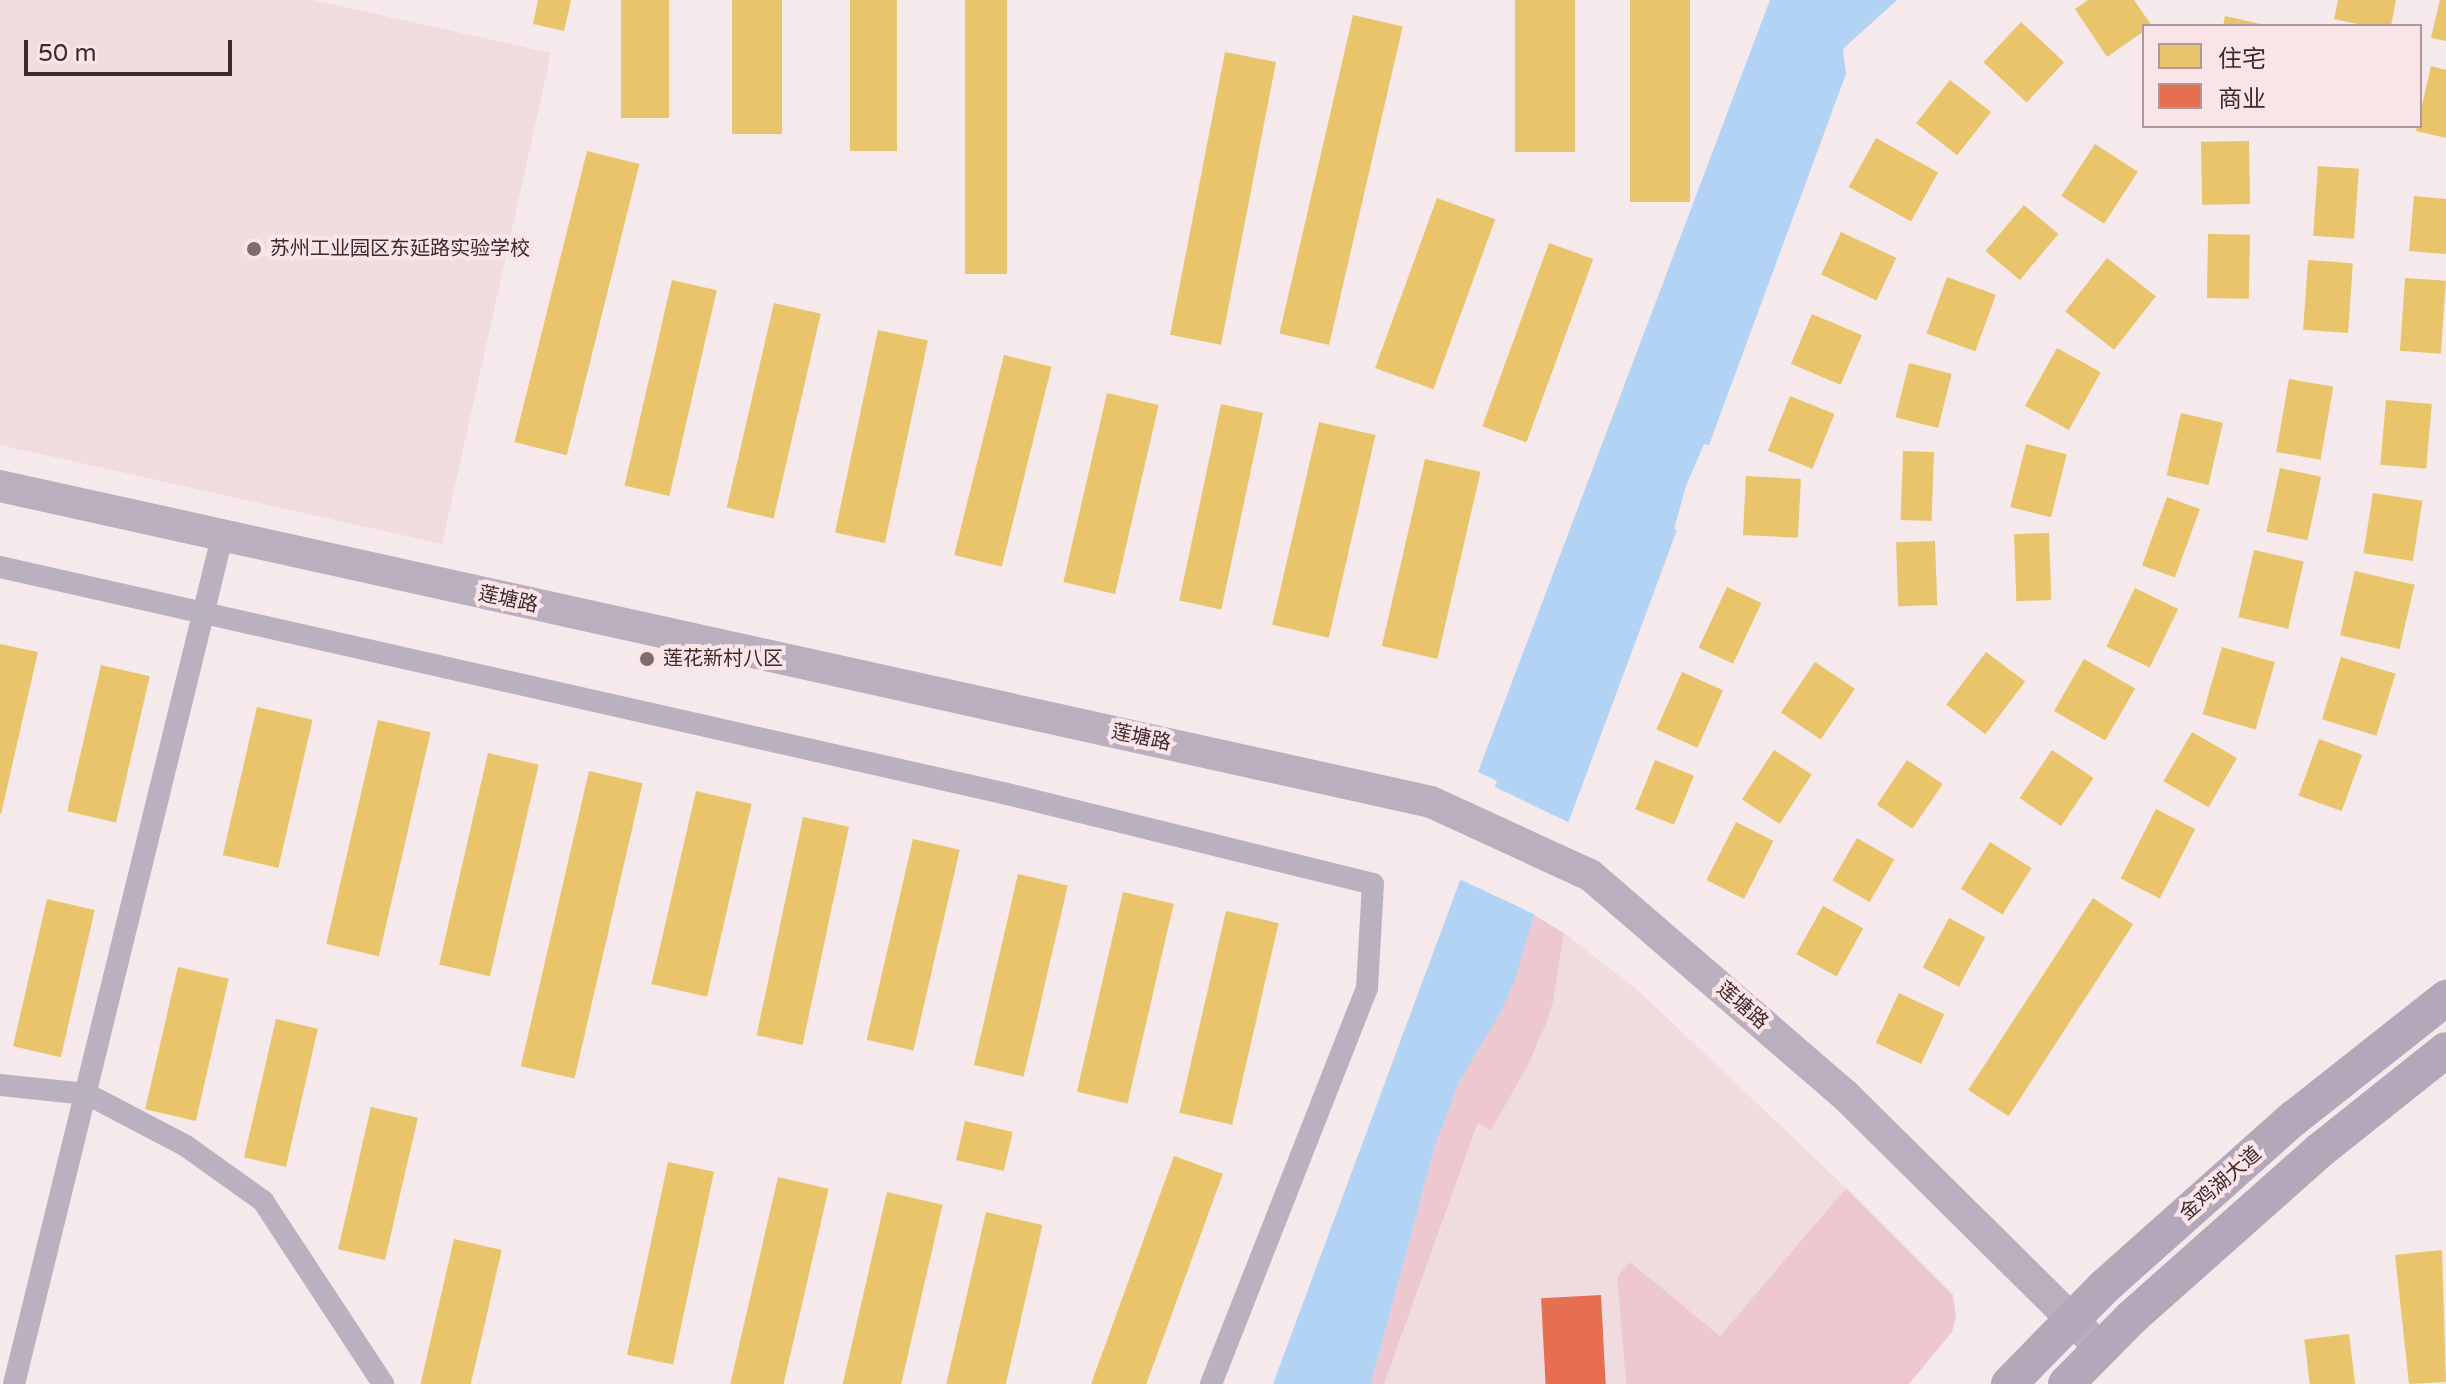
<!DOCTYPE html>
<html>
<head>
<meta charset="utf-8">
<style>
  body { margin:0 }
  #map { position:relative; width:2446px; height:1384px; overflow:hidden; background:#f6e9ec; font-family:"Varela Round","Noto Sans SC",sans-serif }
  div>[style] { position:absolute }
  .built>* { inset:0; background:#f0dbdf }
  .green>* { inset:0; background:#edc8d0 }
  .water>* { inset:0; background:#b2d3f3 }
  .pier>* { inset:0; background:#f6e9ec }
  .homes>* { inset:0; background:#e9c46a; transform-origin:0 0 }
  .shops>* { inset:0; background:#e76f51; transform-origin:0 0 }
  .street>* { height:22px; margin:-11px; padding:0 11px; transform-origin:11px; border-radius:11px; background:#bab1c0 }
  .secondary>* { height:32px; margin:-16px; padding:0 16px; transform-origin:16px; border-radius:16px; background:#baafbe }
  .primary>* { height:36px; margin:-18px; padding:0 18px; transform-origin:18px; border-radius:18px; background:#b3a8b9 }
  .dots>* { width:22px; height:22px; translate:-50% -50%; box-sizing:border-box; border:4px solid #fbe4e8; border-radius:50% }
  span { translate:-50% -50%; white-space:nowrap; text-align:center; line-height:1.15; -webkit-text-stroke:8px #fbe4e8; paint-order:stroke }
  .poi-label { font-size:20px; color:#3e292e }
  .left { translate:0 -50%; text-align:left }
  .street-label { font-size:20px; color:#3e292e }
  .legend { position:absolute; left:2142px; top:24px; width:280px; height:104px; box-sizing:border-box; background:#fbe4e8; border:2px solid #af999e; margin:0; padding:10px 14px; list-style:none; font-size:24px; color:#3e292e }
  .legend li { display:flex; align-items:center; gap:16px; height:40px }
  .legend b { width:40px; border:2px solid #af999e }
  .scale { position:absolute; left:24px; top:40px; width:208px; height:36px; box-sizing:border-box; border:4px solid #3e292e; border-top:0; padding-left:10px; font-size:24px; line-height:28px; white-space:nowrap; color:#3e292e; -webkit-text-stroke:6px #fbe4e8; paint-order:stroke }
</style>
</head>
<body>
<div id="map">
  <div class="built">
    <div style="clip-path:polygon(0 0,313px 0,551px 53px,442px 544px,0 445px)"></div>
    <div style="clip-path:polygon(1564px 933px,1641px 993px,1846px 1188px,1720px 1336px,1630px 1262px,1617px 1277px,1626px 1384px,1384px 1384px,1479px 1122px,1491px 1129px,1539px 1043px,1553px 1002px)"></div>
  </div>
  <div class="green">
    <div style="clip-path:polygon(1534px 915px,1564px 933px,1553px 1002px,1546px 1024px,1528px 1065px,1491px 1130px,1478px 1123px,1384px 1384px,1371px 1384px,1435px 1146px,1460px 1080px,1509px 994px)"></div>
    <div style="clip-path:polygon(1846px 1188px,1953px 1295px,1956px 1316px,1952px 1332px,1909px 1384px,1626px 1384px,1617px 1277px,1630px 1262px,1720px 1336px)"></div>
  </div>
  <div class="water">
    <div style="clip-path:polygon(1770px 0,1897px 0,1843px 49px,1846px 74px,1709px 445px,1704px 444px,1686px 486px,1674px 529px,1677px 530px,1534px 915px,1516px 977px,1502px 1010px,1460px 1080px,1435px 1146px,1371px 1384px,1273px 1384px,1497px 781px,1478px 772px)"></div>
  </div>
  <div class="pier">
    <div style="clip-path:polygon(1491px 785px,1572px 824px,1538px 916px,1457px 878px)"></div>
  </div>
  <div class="homes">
    <div style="clip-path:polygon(538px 0,571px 0,564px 31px,533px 24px)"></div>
    <div style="left:621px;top:0;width:48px;height:118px"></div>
    <div style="left:732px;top:0;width:50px;height:134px"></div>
    <div style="left:850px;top:0;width:47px;height:151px"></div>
    <div style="left:965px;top:0;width:42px;height:274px"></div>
    <div style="left:1515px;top:0;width:60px;height:152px"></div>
    <div style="left:1630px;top:0;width:60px;height:202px"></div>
    <div style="clip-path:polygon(2088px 0,2134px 0,2152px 26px,2144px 26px,2144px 31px,2107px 57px,2075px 9px)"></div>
    <div style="clip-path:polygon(2338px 0,2396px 0,2391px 26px,2367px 26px,2334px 19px)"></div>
    <div style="clip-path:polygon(2440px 0,2446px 0,2446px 41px,2431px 38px)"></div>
    <div style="left:1353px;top:15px;width:51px;height:327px;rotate:13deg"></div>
    <div style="clip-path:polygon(2225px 16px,2265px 25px,2265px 26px,2223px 26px)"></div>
    <div style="left:2021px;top:22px;width:59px;height:55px;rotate:43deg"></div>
    <div style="left:1225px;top:52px;width:52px;height:288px;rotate:11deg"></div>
    <div style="clip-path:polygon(2431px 66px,2446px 70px,2446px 138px,2416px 131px)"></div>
    <div style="left:1950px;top:80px;width:52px;height:55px;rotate:38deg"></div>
    <div style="left:1876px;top:138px;width:71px;height:56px;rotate:29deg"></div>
    <div style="left:2249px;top:141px;width:63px;height:48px;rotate:89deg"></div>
    <div style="left:2095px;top:144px;width:51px;height:62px;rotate:33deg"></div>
    <div style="left:587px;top:151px;width:54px;height:300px;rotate:14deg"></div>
    <div style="left:2318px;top:166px;width:41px;height:70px;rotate:4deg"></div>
    <div style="clip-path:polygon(2414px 196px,2446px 199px,2446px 254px,2409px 251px)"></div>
    <div style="left:1437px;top:198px;width:62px;height:181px;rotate:20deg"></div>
    <div style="left:2024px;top:205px;width:45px;height:60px;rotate:40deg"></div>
    <div style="left:1841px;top:232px;width:61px;height:47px;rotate:25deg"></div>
    <div style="left:2208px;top:234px;width:42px;height:64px;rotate:1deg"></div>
    <div style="left:1549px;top:243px;width:47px;height:195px;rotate:20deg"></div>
    <div style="left:2107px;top:258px;width:62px;height:68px;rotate:38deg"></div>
    <div style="left:2308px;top:260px;width:45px;height:70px;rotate:4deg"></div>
    <div style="left:1947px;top:277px;width:52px;height:60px;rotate:20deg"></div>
    <div style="left:2405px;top:278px;width:41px;height:73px;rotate:4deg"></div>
    <div style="left:672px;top:280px;width:46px;height:211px;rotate:13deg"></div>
    <div style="left:774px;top:303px;width:48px;height:210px;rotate:13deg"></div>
    <div style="left:1812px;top:314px;width:54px;height:54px;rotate:23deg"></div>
    <div style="left:878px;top:330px;width:51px;height:207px;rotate:12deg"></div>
    <div style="left:2057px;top:348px;width:50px;height:66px;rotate:29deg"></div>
    <div style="left:1004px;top:355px;width:49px;height:206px;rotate:14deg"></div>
    <div style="left:1909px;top:363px;width:44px;height:56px;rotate:14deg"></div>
    <div style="left:2289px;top:379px;width:45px;height:74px;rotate:10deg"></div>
    <div style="left:1107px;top:393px;width:53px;height:194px;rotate:13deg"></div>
    <div style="left:1790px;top:396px;width:48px;height:59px;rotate:22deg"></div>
    <div style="left:2386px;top:400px;width:46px;height:65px;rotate:5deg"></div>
    <div style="left:1221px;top:404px;width:43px;height:201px;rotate:12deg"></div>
    <div style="left:2181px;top:413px;width:43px;height:64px;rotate:13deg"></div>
    <div style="left:1319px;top:422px;width:58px;height:208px;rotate:13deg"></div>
    <div style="left:2026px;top:444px;width:42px;height:65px;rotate:14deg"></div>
    <div style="left:1903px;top:451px;width:31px;height:69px;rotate:2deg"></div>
    <div style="left:1425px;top:459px;width:57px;height:192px;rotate:13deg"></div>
    <div style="left:2280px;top:468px;width:42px;height:65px;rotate:12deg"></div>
    <div style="left:1746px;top:476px;width:55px;height:59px;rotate:3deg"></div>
    <div style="left:2373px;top:493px;width:50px;height:61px;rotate:9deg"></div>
    <div style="left:2167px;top:497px;width:35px;height:73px;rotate:20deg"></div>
    <div style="left:2049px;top:533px;width:67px;height:35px;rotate:88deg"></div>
    <div style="left:1935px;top:541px;width:64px;height:39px;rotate:88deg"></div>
    <div style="left:2254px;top:550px;width:51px;height:69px;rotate:13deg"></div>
    <div style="left:2355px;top:571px;width:61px;height:66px;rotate:13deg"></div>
    <div style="left:1727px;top:587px;width:38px;height:67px;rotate:25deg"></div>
    <div style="left:2135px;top:588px;width:48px;height:65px;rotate:26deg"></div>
    <div style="clip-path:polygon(0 644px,38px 652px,1px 814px,0 813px)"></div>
    <div style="left:2222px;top:647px;width:55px;height:70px;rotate:16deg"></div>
    <div style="left:1986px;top:652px;width:49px;height:66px;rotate:37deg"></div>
    <div style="left:2341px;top:657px;width:57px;height:65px;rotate:17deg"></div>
    <div style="left:2084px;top:659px;width:59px;height:60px;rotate:30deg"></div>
    <div style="left:1815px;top:662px;width:48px;height:61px;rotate:34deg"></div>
    <div style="left:101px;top:665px;width:50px;height:150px;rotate:13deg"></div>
    <div style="left:1682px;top:672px;width:45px;height:63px;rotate:24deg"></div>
    <div style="left:257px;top:707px;width:57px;height:152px;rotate:13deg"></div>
    <div style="left:378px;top:720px;width:54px;height:230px;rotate:13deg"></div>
    <div style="left:2192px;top:732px;width:52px;height:57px;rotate:30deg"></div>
    <div style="left:2319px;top:739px;width:46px;height:60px;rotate:20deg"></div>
    <div style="left:1774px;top:750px;width:45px;height:59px;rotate:33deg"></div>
    <div style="left:2052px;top:750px;width:50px;height:58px;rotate:34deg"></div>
    <div style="left:488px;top:753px;width:52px;height:217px;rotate:13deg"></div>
    <div style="left:1655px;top:760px;width:42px;height:53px;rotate:22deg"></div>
    <div style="left:1907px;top:760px;width:43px;height:54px;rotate:34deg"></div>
    <div style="left:589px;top:771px;width:55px;height:303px;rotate:13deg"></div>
    <div style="left:696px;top:791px;width:57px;height:198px;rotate:13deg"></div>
    <div style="left:2156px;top:809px;width:44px;height:78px;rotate:27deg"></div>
    <div style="left:803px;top:817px;width:47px;height:223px;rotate:12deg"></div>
    <div style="left:1736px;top:822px;width:42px;height:65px;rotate:27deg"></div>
    <div style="left:1857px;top:838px;width:43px;height:49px;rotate:30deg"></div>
    <div style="left:913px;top:839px;width:48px;height:206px;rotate:13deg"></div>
    <div style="left:1990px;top:842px;width:49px;height:55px;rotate:32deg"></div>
    <div style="left:1018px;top:874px;width:51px;height:196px;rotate:13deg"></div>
    <div style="left:1123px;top:892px;width:52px;height:205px;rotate:13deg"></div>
    <div style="left:2093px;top:898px;width:48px;height:229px;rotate:33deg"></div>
    <div style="left:47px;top:899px;width:49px;height:151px;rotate:13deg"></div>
    <div style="left:1823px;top:906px;width:46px;height:55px;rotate:29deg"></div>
    <div style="left:1226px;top:911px;width:54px;height:207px;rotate:13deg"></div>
    <div style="left:1949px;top:918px;width:41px;height:56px;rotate:28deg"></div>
    <div style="left:178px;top:967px;width:52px;height:146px;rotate:13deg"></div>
    <div style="left:1899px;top:993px;width:50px;height:55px;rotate:25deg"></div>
    <div style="left:276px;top:1019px;width:43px;height:142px;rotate:13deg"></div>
    <div style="left:371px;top:1107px;width:48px;height:146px;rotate:13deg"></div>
    <div style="left:965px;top:1121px;width:49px;height:40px;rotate:13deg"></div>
    <div style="left:1174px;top:1156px;width:52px;height:243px;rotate:20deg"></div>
    <div style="left:668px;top:1162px;width:47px;height:197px;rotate:12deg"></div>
    <div style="left:778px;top:1177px;width:52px;height:212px;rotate:13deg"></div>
    <div style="left:887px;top:1192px;width:57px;height:197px;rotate:13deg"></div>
    <div style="left:986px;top:1212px;width:58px;height:177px;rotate:13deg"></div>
    <div style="left:454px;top:1239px;width:49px;height:149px;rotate:13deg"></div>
    <div style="clip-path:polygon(2442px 1250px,2446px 1382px,2409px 1384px,2395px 1255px)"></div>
    <div style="left:2349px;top:1334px;width:50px;height:45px;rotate:83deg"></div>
  </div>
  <div class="shops">
    <div style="left:1601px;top:1295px;width:89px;height:60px;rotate:87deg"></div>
  </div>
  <div class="street">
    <div style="left:0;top:567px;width:1028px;rotate:12.7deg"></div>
    <div style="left:1003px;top:793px;width:381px;rotate:13.8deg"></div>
    <div style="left:1373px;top:884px;width:104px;rotate:93.3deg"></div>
    <div style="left:1367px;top:988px;width:426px;rotate:111.5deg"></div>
    <div style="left:0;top:1085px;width:87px;rotate:5.9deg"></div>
    <div style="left:87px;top:1094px;width:112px;rotate:27.7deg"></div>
    <div style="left:186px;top:1146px;width:95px;rotate:35.5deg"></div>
    <div style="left:263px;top:1201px;width:219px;rotate:56.7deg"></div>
    <div style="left:14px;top:1384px;width:872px;rotate:-76.2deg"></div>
  </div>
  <div class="secondary">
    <div style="left:0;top:486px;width:1465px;rotate:12.45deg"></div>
    <div style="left:1431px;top:802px;width:175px;rotate:24.7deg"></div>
    <div style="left:1590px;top:875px;width:338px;rotate:40.8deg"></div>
    <div style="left:1846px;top:1096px;width:359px;rotate:44.7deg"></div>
  </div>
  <div class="primary">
    <div style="left:2009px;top:1384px;width:136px;rotate:-45.6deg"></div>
    <div style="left:2104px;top:1287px;width:254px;rotate:-41.7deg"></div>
    <div style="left:2294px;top:1118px;width:194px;rotate:-38.3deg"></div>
    <div style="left:2066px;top:1384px;width:93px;rotate:-45.4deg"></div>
    <div style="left:2131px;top:1318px;width:251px;rotate:-41.6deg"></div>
    <div style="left:2319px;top:1151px;width:162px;rotate:-38.5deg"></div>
  </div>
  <div class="dots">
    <div style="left:254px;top:249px;background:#7e6c70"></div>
    <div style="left:647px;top:659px;background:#7e6c70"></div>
  </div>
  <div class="poi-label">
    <span class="left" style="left:270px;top:249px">苏州工业园区东延路实验学校</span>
    <span class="left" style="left:663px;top:659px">莲花新村八区</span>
  </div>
  <div class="street-label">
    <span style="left:508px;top:600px;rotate:12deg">莲塘路</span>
    <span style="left:1141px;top:738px;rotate:12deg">莲塘路</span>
    <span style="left:1742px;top:1006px;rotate:41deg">莲塘路</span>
    <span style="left:2221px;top:1184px;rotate:-41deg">金鸡湖大道</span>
  </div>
  <ul class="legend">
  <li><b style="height:22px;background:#e9c46a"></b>住宅</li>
  <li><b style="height:22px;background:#e76f51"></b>商业</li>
  </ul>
  <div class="scale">50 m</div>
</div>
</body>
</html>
